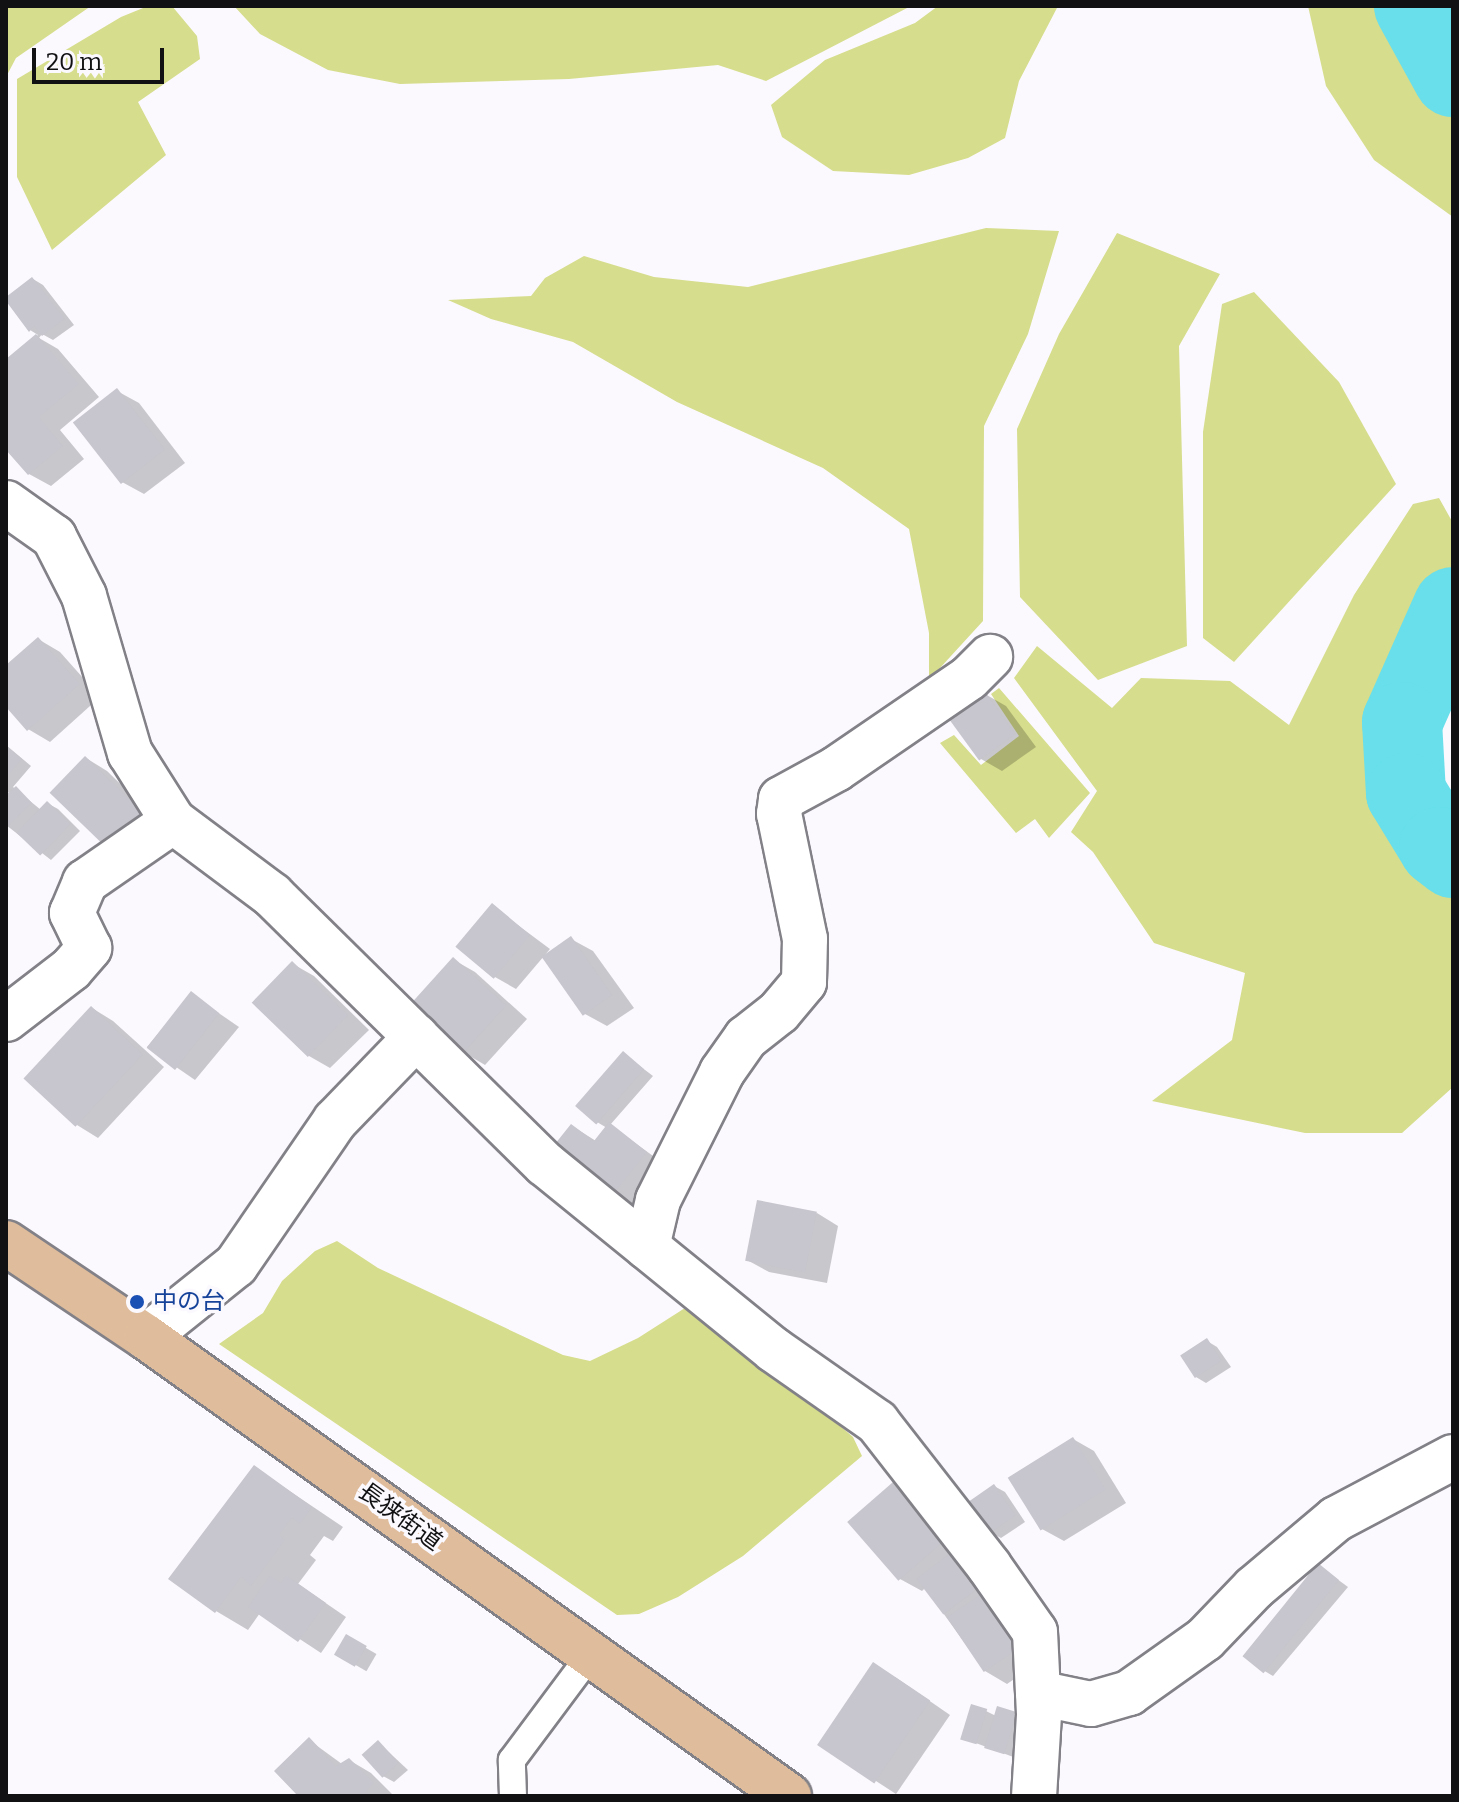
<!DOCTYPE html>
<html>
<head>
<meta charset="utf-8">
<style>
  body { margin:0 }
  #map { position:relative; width:1459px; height:1802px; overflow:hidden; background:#fbf9fe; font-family:Bitter,"Noto Sans JP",serif }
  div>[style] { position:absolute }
  .green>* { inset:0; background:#d6dd8c }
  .shadow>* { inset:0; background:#0003; transform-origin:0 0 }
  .river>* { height:80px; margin:-40px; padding:0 40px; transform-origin:40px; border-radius:40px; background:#68dfeb }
  .building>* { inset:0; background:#c7c5cd; transform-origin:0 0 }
  .roads { filter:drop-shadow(2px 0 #838188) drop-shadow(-2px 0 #838188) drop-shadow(0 2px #838188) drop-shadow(0 -2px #838188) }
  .service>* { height:26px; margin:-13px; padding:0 13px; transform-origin:13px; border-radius:13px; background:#fff }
  .minor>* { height:44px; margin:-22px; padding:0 22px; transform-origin:22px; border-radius:22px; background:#fff }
  .primary>* { height:44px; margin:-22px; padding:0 22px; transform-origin:22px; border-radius:22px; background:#dfbd9c }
  .dots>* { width:22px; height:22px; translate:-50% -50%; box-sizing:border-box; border:4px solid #fbf9fe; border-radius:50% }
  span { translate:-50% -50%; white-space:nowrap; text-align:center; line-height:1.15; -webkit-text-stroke:7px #fbf9fe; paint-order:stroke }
  .transit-label { font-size:24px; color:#164399 }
  .left { translate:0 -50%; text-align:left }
  .street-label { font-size:24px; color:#111113 }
  .frame { position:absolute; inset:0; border:8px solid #111113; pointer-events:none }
  .scale { position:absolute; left:32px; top:48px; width:132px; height:36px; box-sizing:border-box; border:4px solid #111113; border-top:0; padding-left:10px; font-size:24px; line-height:28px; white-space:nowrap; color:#111113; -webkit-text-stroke:6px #fbf9fe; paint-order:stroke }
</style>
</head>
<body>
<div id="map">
  <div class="green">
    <div style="clip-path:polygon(6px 6px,91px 6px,16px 58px,6px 77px)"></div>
    <div style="clip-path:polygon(148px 6px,172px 6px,197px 36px,200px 59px,138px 102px,166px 155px,52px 250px,17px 177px,17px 79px,121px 17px)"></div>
    <div style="clip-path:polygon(234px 6px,911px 6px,766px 81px,718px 65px,569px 79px,400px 84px,328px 70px,260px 34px)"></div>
    <div style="clip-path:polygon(938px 6px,1058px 6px,1019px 81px,1005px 138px,968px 158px,909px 175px,833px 171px,782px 137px,771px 105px,825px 60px,915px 23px)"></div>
    <div style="clip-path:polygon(1308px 6px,1453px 6px,1453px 217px,1374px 160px,1326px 86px)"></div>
    <div style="clip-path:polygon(986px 228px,1059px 231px,1028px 334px,984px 426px,983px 621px,929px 680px,929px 633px,909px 529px,823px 468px,677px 402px,573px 342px,491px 319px,448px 300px,531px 296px,545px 278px,584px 256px,654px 277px,748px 287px)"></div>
    <div style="clip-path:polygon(1117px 233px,1220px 274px,1179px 346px,1187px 646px,1098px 680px,1020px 597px,1017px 429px,1059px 334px)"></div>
    <div style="clip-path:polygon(1254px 292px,1339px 382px,1396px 484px,1234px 662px,1203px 638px,1203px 432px,1222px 304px)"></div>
    <div style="clip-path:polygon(1439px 498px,1453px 523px,1453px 691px,1422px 730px,1440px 793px,1453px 795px,1453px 1087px,1402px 1133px,1305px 1133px,1152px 1101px,1232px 1040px,1245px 973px,1154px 943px,1093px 852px,1071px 832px,1097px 791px,1014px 678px,1037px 646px,1112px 708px,1141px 678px,1230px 681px,1289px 725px,1354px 595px,1413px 504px)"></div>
    <div style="clip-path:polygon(999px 688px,1090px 793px,1049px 838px,1035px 819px,1016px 833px,940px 743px,954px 735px,981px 765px,1019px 736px,991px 694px)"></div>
    <div style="clip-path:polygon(337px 1241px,378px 1268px,563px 1355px,590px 1361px,638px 1338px,685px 1308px,817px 1406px,853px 1437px,862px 1456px,743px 1556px,678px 1597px,639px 1614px,617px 1615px,219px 1344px,263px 1313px,282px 1281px,315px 1251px)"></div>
  </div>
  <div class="shadow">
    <div style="clip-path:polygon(33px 279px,43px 285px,74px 325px,53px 340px,42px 334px,39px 338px,58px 349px,99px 397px,60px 430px,84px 459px,51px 486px,29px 474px,6px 447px,6px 361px,38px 335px,30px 330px)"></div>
    <div style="clip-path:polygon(117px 391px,139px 403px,185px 463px,144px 494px,122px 482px)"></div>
    <div style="clip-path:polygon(38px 639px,60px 652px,100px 697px,50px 742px,28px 729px,6px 704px,6px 668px)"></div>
    <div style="clip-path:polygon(985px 694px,1006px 706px,1036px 747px,1002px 771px,981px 759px)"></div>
    <div style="clip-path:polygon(6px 745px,31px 766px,13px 787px,41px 810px,47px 803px,58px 809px,80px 831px,51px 860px,6px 825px,6px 798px,11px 794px,6px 791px)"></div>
    <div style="clip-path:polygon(86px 758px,107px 771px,170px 832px,137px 865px)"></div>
    <div style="clip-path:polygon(492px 906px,550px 949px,516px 989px,495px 977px)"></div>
    <div style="clip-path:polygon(571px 939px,593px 951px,634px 1008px,607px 1026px,585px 1014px)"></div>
    <div style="clip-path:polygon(454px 960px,475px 972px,527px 1019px,485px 1065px,463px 1052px)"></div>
    <div style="clip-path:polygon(293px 964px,314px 976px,369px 1030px,330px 1068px,309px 1056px)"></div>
    <div style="clip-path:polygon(191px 994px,239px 1027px,195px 1080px,147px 1047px)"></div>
    <div style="clip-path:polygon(92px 1008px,113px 1021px,164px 1067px,98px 1138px,77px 1125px)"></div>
    <div style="clip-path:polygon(624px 1054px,653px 1076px,610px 1125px,667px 1166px,634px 1208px,612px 1195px,572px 1126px,596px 1141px,607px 1128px,597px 1122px)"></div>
    <div style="clip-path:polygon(817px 1213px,838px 1226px,827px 1283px,769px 1272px,747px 1260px)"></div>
    <div style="clip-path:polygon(1207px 1341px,1217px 1347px,1231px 1367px,1206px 1383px,1196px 1377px)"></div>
    <div style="clip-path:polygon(1073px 1439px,1094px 1451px,1126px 1503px,1064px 1541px,1042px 1529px)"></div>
    <div style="clip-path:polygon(254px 1467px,343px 1527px,333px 1541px,324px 1536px,310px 1555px,316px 1560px,298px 1584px,346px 1617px,321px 1653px,260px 1613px,248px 1630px,216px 1611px)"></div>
    <div style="clip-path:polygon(994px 1486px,1005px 1492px,1025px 1522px,1001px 1538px,990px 1532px)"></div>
    <div style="clip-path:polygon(850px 1522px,972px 1548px,957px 1561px,985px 1596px,982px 1598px,1002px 1610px,1038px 1663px,1007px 1684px,985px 1671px,925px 1588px,922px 1591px,900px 1579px)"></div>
    <div style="clip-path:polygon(1318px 1565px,1348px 1587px,1273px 1676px,1263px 1670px)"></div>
    <div style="left:347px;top:1637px;width:34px;height:20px;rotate:30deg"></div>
    <div style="clip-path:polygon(895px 1677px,950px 1715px,896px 1794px,819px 1744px)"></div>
    <div style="clip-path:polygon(998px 1708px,1027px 1719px,1016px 1758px,965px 1739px,986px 1711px,996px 1716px)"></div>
    <div style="clip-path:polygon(309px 1740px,342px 1764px,349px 1760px,371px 1773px,394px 1796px,301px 1796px)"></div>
    <div style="clip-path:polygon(378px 1742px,408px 1770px,394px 1782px,383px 1776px)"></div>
  </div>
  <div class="river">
    <div style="left:1414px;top:6px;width:81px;rotate:61.2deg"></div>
    <div style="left:1453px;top:607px;width:126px;rotate:113.9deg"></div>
    <div style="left:1402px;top:722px;width:71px;rotate:86.8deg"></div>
    <div style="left:1406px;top:793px;width:63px;rotate:58.6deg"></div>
    <div style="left:1439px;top:847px;width:18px;rotate:38deg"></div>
  </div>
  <div class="building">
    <div style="clip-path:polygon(32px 277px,65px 319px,42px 336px,34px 326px,29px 332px,6px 301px,6px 297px)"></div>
    <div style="clip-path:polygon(36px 334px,79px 384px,39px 417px,63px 446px,28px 475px,6px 450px,6px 359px)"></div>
    <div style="left:117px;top:388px;width:78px;height:56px;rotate:52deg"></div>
    <div style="clip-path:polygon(38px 637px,80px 684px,27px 731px,6px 707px,6px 665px)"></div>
    <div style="left:985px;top:692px;width:52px;height:45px;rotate:54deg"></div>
    <div style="clip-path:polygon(6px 746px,22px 759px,6px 778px)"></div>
    <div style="left:85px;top:756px;width:90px;height:51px;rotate:44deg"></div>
    <div style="clip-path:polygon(16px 786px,32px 803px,6px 828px,6px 795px)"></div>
    <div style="left:47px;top:801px;width:33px;height:44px;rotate:44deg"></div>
    <div style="left:492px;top:903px;width:50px;height:57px;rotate:40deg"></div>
    <div style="left:571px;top:936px;width:72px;height:36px;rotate:55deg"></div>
    <div style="left:453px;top:957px;width:72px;height:66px;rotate:42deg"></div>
    <div style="left:292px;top:961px;width:78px;height:58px;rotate:44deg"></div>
    <div style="left:191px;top:991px;width:36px;height:72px;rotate:38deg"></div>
    <div style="left:91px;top:1006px;width:71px;height:99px;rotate:43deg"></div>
    <div style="left:623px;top:1051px;width:28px;height:73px;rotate:41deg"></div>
    <div style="clip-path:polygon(609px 1122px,647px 1152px,611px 1197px,551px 1149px,571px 1124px,594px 1141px)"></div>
    <div style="left:757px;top:1200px;width:61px;height:62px;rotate:11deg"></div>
    <div style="left:1207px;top:1338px;width:27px;height:32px;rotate:57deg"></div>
    <div style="left:1073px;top:1437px;width:62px;height:77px;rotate:58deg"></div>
    <div style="clip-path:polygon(254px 1465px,312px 1507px,300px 1524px,292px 1518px,279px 1535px,285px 1540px,251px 1586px,241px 1577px,215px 1613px,168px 1579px)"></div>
    <div style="left:900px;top:1476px;width:78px;height:70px;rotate:49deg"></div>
    <div style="left:994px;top:1484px;width:38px;height:32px;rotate:55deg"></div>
    <div style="left:949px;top:1554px;width:45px;height:41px;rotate:53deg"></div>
    <div style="left:1318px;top:1563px;width:27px;height:120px;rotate:39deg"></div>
    <div style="clip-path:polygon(270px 1575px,281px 1583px,286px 1575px,326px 1603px,298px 1642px,248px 1607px)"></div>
    <div style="left:980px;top:1595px;width:66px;height:40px;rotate:56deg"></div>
    <div style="left:346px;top:1634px;width:24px;height:24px;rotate:30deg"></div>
    <div style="left:873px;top:1662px;width:69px;height:100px;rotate:34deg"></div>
    <div style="left:971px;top:1704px;width:17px;height:37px;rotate:17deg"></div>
    <div style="left:997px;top:1706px;width:21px;height:44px;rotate:17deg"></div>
    <div style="clip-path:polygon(309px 1737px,336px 1766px,349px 1758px,374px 1783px,366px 1791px,370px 1796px,298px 1796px,274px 1771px)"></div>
    <div style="left:378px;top:1740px;width:31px;height:22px;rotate:48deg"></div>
  </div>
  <div class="roads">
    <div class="service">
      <div style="left:513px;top:1796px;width:36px;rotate:-92deg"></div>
      <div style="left:512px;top:1760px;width:132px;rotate:-53.3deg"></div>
    </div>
    <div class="minor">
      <div style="left:6px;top:503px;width:59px;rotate:35.3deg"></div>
      <div style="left:54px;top:537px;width:66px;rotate:63deg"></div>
      <div style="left:84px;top:596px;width:164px;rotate:73.7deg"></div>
      <div style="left:130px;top:753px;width:80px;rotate:57.7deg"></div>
      <div style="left:173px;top:821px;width:124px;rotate:36.8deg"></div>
      <div style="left:272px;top:895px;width:383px;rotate:44.6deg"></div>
      <div style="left:545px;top:1164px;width:295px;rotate:39.1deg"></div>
      <div style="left:774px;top:1350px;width:126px;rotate:35deg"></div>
      <div style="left:877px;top:1422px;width:182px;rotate:52.1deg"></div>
      <div style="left:989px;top:1566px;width:80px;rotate:55.1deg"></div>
      <div style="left:1035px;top:1632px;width:83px;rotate:87.2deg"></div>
      <div style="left:1039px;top:1715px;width:81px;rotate:93.5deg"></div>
      <div style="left:6px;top:1019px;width:82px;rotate:-37.6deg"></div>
      <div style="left:71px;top:969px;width:28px;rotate:-49deg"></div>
      <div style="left:89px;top:948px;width:39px;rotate:-116deg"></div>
      <div style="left:72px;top:913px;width:34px;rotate:-67deg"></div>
      <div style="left:85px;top:882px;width:107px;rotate:-34.7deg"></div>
      <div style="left:647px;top:1247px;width:48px;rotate:-76.8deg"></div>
      <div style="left:658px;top:1200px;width:143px;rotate:-63.4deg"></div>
      <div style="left:722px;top:1072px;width:42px;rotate:-54.8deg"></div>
      <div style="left:746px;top:1038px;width:42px;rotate:-38.2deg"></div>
      <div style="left:779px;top:1012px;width:39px;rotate:-50deg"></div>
      <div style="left:804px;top:982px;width:43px;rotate:-88.7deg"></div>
      <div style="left:805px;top:939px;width:128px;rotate:-101.7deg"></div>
      <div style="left:779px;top:814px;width:15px;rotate:-82deg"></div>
      <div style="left:781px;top:799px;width:63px;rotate:-28.6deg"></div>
      <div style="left:836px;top:769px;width:161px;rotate:-34.4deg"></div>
      <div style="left:969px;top:678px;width:30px;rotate:-45deg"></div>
      <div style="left:146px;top:1337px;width:115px;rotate:-38.7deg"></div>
      <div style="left:236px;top:1265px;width:175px;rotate:-55.5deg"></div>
      <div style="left:335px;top:1121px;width:117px;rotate:-46deg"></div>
      <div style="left:1038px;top:1693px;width:54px;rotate:11.7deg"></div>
      <div style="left:1091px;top:1704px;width:40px;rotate:-16deg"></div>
      <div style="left:1129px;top:1693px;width:93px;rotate:-35.4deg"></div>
      <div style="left:1205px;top:1639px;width:71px;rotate:-46.1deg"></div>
      <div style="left:1254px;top:1588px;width:107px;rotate:-40.1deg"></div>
      <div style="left:1336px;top:1519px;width:132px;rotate:-27.9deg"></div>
    </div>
    <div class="primary">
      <div style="left:6px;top:1243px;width:169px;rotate:33.9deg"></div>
      <div style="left:146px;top:1337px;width:790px;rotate:35.52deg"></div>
    </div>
  </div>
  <div class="dots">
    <div style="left:137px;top:1302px;background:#1a4fb4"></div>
  </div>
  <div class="transit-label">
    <span class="left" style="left:153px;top:1302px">中の台</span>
  </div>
  <div class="street-label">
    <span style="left:400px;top:1517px;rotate:36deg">長狭街道</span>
  </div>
  <div class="frame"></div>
  <div class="scale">20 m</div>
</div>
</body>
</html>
